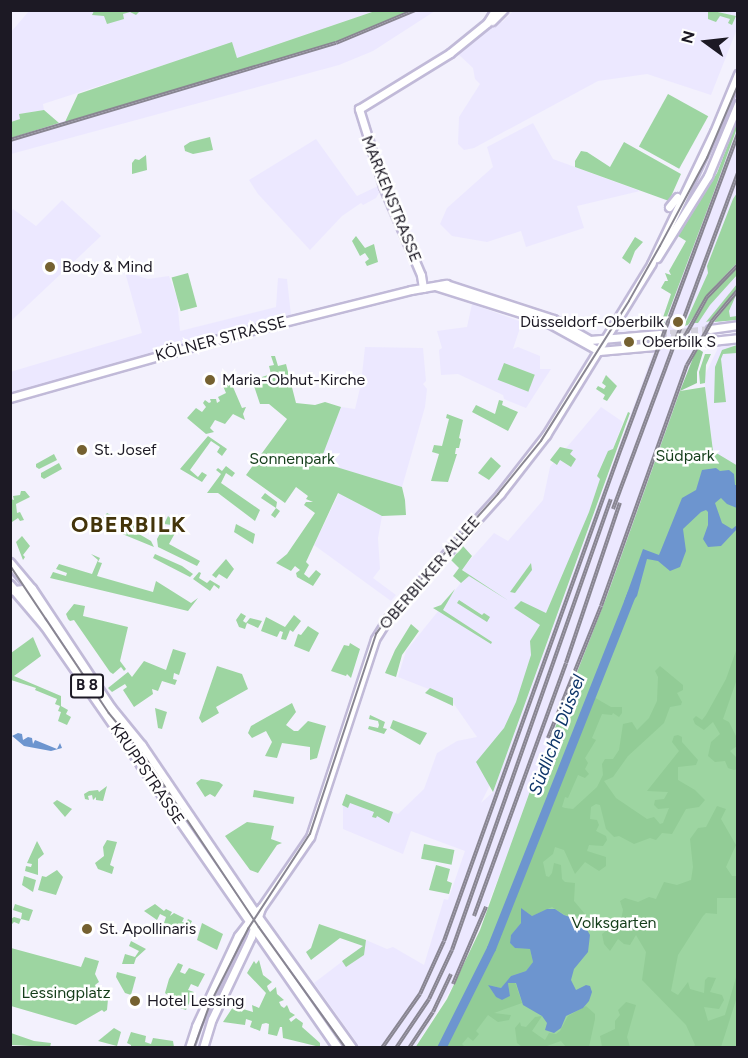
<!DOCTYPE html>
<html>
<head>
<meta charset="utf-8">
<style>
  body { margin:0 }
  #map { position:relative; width:748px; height:1058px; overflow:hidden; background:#f3f1fd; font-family:Figtree,sans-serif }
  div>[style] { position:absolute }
  .built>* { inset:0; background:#ece8ff }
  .green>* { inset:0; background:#9dd5a1; transform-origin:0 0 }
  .forest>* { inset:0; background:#92cc96 }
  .water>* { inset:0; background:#6d95cf }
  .river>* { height:9px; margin:-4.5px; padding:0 4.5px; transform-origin:4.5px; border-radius:4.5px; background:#6d95cf }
  .secondary-tunnel>* { height:7px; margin-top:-3.5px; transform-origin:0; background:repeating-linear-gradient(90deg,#d3d1dc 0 7px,transparent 0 10.5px) }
  .roads { filter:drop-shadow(2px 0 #c1bad8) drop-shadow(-2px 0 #c1bad8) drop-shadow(0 2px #c1bad8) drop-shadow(0 -2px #c1bad8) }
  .secondary>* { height:7px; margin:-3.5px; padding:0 3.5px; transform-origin:3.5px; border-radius:3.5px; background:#fff }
  .primary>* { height:8px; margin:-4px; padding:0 4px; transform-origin:4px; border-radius:4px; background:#fff }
  .tram>* { height:1.5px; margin:-0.75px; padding:0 0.75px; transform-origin:0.75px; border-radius:0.75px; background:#898692 }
  .rail>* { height:4px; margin-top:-2px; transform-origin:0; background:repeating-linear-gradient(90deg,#fff 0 4.5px,#898692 0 9px); box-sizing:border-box; border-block:2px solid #898692 }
  .dots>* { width:16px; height:16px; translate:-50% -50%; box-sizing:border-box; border:3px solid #fff; border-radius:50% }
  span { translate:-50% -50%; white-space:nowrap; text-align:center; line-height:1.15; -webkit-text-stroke:5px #fff; paint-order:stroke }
  .shield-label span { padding:2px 4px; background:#fff; border:2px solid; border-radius:4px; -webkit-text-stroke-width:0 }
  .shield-label { font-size:15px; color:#1c1924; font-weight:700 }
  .street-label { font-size:16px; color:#1c1924 }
  .poi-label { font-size:16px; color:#1c1924 }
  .left { translate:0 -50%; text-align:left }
  .right { translate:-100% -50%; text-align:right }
  .park-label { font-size:16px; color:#143d1a }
  .water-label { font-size:18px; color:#0f366a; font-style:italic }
  .district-label { font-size:22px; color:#43340a; font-weight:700; letter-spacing:1.5px }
  .frame { position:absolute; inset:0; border:12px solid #1c1924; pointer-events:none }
  .north { position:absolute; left:676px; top:12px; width:60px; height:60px; -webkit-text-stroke:4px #fff; paint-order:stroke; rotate:285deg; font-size:16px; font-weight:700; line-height:24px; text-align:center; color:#1c1924 }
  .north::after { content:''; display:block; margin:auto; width:21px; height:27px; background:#1c1924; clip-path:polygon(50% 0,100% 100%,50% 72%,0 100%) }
</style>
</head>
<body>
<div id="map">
  <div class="built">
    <div style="clip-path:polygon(29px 11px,375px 10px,375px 11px,237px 58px,232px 43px,43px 104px,44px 110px,20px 114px,21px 119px,11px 122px,11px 32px)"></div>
    <div style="clip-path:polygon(405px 11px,435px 11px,373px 51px,339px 65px,11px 154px,11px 137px,352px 35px)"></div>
    <div style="clip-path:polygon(513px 11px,736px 10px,737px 29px,711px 95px,647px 74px,598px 81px,474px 148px,464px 150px,458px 144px,459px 117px,480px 84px,475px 79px,473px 68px,456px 52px,496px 22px,502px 22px)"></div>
    <div style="clip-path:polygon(737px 122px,737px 321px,714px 323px,693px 358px,651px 473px,649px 502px,460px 974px,415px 1047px,360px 1047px,314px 983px,365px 944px,366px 940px,387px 949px,393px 947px,424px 965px,444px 899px,448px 900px,465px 851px,411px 831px,403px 854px,343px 829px,343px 805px,347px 794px,398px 814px,424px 789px,437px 753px,457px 741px,477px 737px,449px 697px,398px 677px,406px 651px,468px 574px,462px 569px,494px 533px,508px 541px,543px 500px,550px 467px,601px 407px,623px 422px,551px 614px,498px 769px,481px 803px,493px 792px,659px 336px,659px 328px,694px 232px)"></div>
    <div style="clip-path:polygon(533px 123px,553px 159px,640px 191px,577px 206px,584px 228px,526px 247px,521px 231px,487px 242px,452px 236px,440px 224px,447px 208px,493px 167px,487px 147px)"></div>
    <div style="clip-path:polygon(316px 139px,357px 196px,378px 186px,379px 193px,376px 198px,363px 205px,361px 203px,342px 216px,310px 250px,258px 194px,249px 180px)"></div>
    <div style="clip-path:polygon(62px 200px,101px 236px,11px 321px,11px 212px,13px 209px,36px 226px)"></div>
    <div style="clip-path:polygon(125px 272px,148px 279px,169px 276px,177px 298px,180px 331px,276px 307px,278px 278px,287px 279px,291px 315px,286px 320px,169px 348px,11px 394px,10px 372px,142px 333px)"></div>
    <div style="clip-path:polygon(472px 304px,522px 322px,513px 349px,518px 347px,540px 356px,540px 369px,551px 369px,526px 408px,504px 399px,503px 395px,458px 374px,441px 375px,439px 350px,442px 348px,437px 331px,467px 327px)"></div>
    <div style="clip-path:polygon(737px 341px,737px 470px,713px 451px,704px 377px,718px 348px)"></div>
    <div style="clip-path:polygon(365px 347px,423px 348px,426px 381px,423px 384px,427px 389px,425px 407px,402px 487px,319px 462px,341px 407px,355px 409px,361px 384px)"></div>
    <div style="clip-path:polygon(339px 493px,382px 516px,378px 538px,380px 569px,373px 578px,396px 595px,391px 601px,314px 545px)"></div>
  </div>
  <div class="green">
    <div style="clip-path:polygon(708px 10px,713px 11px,736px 16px,732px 25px,728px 23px,730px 19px,720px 16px,716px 22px,708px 19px)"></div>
    <div style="clip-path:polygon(94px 11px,139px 10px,140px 11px,136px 15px,130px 12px,123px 14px,124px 19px,107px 24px,104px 16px,92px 15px)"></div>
    <div style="clip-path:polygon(375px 11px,410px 11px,335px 42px,65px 122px,78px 94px,232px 42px,237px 58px)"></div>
    <div style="left:668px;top:94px;width:46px;height:60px;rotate:29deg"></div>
    <div style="clip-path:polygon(44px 110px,59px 123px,11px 138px,11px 122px,20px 119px,19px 114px)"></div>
    <div style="clip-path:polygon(737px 121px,737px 128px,711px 200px,663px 327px,659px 329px,671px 294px,661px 288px,665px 281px,668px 281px,665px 273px,671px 275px,669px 271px,686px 241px,678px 236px,717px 173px)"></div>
    <div style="clip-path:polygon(210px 137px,213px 150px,193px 154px,185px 151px,184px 146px,190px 142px)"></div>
    <div style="clip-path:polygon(624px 142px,681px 174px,669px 201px,575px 167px,575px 161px,581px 151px,587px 152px,610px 167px)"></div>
    <div style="clip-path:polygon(146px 155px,147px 170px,132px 174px,132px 163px,135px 159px,139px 160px)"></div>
    <div style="clip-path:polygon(737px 193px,737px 263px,715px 286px,688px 325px,684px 326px,708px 273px,707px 266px,733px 199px)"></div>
    <div style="clip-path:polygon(356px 236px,365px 248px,374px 244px,378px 262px,367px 266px,365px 262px,369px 259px,365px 253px,360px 256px,352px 241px)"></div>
    <div style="clip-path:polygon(635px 237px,643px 242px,635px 251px,630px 264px,622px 258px)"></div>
    <div style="clip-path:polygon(737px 266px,737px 275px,710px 305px,698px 323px,692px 323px,714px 290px)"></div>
    <div style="left:188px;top:273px;width:35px;height:17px;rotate:75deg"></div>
    <div style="clip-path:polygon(737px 284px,737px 289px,710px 321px,706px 322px)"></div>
    <div style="clip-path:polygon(737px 293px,729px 311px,730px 317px,737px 316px,737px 320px,714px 322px)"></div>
    <div style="clip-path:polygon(659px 336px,657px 344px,613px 349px,617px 341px)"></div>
    <div style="clip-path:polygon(737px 345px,737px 353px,723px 354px,721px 359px,726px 402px,714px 403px,715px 367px,722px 350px)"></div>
    <div style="clip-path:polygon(705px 354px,711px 354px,706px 365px,705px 383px,700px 384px,699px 372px)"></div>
    <div style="clip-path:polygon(271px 356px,275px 356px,278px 366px,286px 364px,296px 403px,315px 405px,325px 402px,341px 407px,320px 462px,402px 487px,405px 500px,406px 515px,382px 516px,338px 493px,306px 562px,309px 565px,304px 574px,309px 578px,316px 570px,321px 574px,313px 586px,297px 577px,296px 573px,300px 570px,295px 566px,291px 571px,276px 563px,287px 554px,315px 513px,304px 505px,306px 502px,313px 502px,306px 499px,308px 496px,296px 487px,285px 503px,246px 475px,287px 419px,269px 404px,260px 404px,254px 386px,260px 385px,259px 378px,271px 374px,269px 366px,274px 365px)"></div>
    <div style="left:504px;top:363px;width:33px;height:18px;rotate:21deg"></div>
    <div style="clip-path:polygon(606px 375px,617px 386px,607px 401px,603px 399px,605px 395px,596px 389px,598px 386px,604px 389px,606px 386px,602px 383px)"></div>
    <div style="clip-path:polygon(230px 380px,242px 408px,246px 407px,243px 414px,245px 420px,233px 414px,225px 424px,215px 420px,210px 428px,214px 432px,206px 434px,187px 418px,196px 408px,202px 412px,206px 407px,203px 403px,205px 400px,209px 403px,211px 402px,210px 399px,216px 399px,217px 403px,220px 401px,218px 397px,226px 393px,223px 386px)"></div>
    <div style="clip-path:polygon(705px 387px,713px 451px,738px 466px,737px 1047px,415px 1048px,447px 999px,480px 930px,529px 794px,607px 596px,680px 391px)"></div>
    <div style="clip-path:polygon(499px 400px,503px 401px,502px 405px,518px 412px,508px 431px,472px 412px,476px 405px,495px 414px)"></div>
    <div style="clip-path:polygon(628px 412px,630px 413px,493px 792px,476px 762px,504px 728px,516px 702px,531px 655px,530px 641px,540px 625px,514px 608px,521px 601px,546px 613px,589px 512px,600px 479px,597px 476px,608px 451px,613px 449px)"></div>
    <div style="clip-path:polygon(447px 414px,463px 420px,459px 438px,461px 439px,459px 448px,456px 448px,455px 454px,457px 454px,448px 482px,431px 481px,439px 454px,432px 452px,434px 445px,442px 446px,449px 419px,446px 418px)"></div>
    <div style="clip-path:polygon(208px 436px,227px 449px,222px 456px,217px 452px,220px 447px,211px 441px,190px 470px,198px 477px,202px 472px,207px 475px,202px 482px,180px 469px)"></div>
    <div style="clip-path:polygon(560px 447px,573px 450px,570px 454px,576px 459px,571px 467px,560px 460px,557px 465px,550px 460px)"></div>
    <div style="clip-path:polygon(54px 454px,57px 460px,39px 469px,36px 467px,36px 464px)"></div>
    <div style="clip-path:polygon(491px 457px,501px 466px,489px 480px,478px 473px)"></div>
    <div style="clip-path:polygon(59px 463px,62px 469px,44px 479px,41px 477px,41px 473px)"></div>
    <div style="clip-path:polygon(226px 466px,235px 473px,232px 477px,226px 473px,221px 483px,260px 510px,255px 521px,218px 493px,207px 493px,221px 474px,216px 470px,218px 468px,222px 471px)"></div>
    <div style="clip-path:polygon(21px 491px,25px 491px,30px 497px,16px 504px,17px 513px,20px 512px,24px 520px,20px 521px,18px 518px,12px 522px,11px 499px,14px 500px,13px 496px,20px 495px)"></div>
    <div style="clip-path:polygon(265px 493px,277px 502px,276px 508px,280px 511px,275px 518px,271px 515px,276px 508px,261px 498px)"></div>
    <div style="clip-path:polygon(107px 513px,113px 516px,109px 528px,94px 521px,99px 517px,103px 518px)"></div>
    <div style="clip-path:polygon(168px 516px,179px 526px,169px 544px,200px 561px,197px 566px,158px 547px,157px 539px,163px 528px,168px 530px,172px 525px,164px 524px)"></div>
    <div style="clip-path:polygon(124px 519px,141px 529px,139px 534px,151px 541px,154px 547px,115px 531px)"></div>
    <div style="clip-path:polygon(236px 524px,255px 534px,253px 544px,234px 532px)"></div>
    <div style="clip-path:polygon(22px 536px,30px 546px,23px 555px,25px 557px,23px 560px,16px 542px)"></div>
    <div style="clip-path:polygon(463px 546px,472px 556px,462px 570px,509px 601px,469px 576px,461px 583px,453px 576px,459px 568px,451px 560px)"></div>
    <div style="clip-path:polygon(91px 554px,100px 558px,98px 562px,102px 563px,97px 576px,153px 592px,156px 581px,191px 603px,198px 598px,188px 611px,50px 578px,53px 572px,66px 576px,67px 573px,56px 569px,59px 564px,92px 574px,98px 560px)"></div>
    <div style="clip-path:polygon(155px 554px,182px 566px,193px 574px,190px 577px,153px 558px)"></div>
    <div style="clip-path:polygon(226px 559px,234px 569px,227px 579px,219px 574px,216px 578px,212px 575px)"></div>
    <div style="clip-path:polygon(531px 563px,532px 570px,515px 593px,510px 592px)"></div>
    <div style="clip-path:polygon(199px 572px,201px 573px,199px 578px,207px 583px,210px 580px,220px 586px,219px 589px,214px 585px,210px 591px,193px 579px)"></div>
    <div style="clip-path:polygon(455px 589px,443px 610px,492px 642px,491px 644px,433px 608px,441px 605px)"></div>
    <div style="clip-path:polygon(459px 600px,482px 615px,484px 613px,490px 617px,487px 622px,457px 603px)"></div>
    <div style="clip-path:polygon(74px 604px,85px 606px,83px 616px,128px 627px,120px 661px,126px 669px,124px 671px,121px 667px,113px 674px,110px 672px,74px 620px,70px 621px,68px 619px,66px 614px)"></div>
    <div style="clip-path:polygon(241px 613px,246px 616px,243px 621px,246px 623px,250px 618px,262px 621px,258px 628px,247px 623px,245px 629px,239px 627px,236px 620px)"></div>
    <div style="clip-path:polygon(294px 615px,301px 621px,293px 632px,290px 630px,286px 640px,281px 639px,283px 632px,280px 631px,277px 637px,261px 631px,266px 617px,285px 627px)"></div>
    <div style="clip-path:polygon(411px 624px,419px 631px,402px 655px,396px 677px,385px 673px,395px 650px)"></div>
    <div style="clip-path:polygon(308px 626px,319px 633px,309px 652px,294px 646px,298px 634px,301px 635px)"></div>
    <div style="clip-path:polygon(33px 637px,41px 656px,14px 676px,61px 696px,61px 706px,68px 710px,66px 714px,71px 717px,67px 725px,58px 721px,61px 712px,58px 711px,60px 706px,55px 704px,57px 699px,35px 690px,36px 688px,11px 680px,11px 653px)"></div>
    <div style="clip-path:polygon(350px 643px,360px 649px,351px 678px,347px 674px,346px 676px,331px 671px,344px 645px,349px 646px)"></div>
    <div style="clip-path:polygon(173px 649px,186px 653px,179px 675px,174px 673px,173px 679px,177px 680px,175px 685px,162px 681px,158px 691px,152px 689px,153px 694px,134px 707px,123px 690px,127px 687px,125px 684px,112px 692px,108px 688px,128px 672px,132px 677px,144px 661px,166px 670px)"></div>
    <div style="clip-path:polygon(217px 666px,242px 674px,248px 689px,216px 707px,219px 713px,202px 723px,199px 718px)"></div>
    <div style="clip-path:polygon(430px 688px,453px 698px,453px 706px,425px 693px)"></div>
    <div style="clip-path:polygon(292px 703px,296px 712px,286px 725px,294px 731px,298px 731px,308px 721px,326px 726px,317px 758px,310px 760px,310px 747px,282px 743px,277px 758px,265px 756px,272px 742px,266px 731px,252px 738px,248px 733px,251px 726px)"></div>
    <div style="clip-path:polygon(155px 708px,167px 712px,162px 729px,158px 728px)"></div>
    <div style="clip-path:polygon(370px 715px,385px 722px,383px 728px,387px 729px,384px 734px,368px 729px,369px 726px,378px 728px,379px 725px,378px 721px,369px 719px)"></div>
    <div style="clip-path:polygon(393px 720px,427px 733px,420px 745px,390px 728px)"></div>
    <div style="clip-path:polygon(201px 779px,219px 782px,223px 785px,215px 797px,210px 794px,205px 797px,196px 783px)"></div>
    <div style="clip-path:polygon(107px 786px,103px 801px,96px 800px,96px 797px,93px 800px,92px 795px,88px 796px,89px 800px,85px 799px,84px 794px,89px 791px,98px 790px,99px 792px)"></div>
    <div style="left:254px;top:790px;width:41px;height:7px;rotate:10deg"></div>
    <div style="clip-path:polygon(172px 794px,213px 854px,211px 855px,167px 795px)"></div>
    <div style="clip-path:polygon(346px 794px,393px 812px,389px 823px,377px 816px,376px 818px,372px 817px,374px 812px,350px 803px,348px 808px,342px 805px)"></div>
    <div style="clip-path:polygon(57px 800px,72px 809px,65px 817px,53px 803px)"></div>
    <div style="clip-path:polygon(247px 822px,274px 826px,271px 839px,282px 843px,277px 845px,258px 873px,250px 870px,225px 836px)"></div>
    <div style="clip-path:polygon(107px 840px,117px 842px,110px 865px,114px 867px,112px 874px,98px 869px,95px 863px,104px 856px,103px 847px)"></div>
    <div style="clip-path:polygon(37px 841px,44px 854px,38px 859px,38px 875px,25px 871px,26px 866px,31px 867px,32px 864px,27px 863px)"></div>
    <div style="left:424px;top:844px;width:31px;height:15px;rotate:11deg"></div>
    <div style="clip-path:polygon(436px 865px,450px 869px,447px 881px,452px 883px,449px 894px,429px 890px)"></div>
    <div style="clip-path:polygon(57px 870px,63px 877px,56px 895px,38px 890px,42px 876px,46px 877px)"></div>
    <div style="clip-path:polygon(24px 876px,36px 880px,33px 892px,22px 885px)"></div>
    <div style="clip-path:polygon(15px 904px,33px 910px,29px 921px,21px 919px,19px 924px,14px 922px,11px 925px,11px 919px,14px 917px,21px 919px,22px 913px,13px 910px)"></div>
    <div style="clip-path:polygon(155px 904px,164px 911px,166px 909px,172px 912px,170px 916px,174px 913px,184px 918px,182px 922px,186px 923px,188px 919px,192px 921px,186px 933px,164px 923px,166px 917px,160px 914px,157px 920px,144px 911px)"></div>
    <div style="clip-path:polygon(202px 923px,223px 934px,217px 950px,197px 940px)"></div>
    <div style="clip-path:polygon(319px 924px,366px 940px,364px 955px,346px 967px,342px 961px,363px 946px,340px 938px,311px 960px,306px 952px,311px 948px)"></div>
    <div style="clip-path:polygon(131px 941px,146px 949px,136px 958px,134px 964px,122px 964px,125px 954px,135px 957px,139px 951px,129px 946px)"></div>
    <div style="clip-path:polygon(11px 948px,81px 967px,85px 957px,99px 961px,95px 974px,99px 982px,95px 985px,104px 1001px,108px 999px,107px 1010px,104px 1012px,102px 1010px,76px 1025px,11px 1006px)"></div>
    <div style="clip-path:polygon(259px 960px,263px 975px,272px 982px,267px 986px,268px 989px,270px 992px,276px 987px,277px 994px,284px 1000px,279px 1002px,281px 1006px,284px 1008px,287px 1005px,290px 1012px,295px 1015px,289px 1019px,291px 1022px,296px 1018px,303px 1023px,302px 1027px,320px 1043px,320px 1047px,283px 1038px,282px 1027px,280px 1027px,277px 1036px,268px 1034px,269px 1024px,266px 1023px,262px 1024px,260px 1031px,250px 1027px,252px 1021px,246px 1019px,245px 1025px,223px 1022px,237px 1001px,240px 1004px,238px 1009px,242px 1012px,243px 1009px,253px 1012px,252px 1005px,259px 1008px,266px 993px,247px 973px,254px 961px,256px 964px)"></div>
    <div style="clip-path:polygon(178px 963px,183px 965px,180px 972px,185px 974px,189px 968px,205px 974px,198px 987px,191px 984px,188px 990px,194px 992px,186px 1010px,165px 1003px,169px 996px,165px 993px,169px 979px)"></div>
    <div style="clip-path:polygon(117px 972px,136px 977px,131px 995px,125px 993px,116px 977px)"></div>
    <div style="left:220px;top:980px;width:4px;height:53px;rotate:27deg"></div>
    <div style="clip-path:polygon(114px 1028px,121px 1032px,117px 1046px,98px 1041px)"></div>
    <div style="clip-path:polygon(131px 1032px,146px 1036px,145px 1042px,151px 1044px,153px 1038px,173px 1041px,174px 1047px,131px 1047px,131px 1045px,127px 1043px)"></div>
    <div style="clip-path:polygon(11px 1033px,34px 1041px,51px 1043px,50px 1047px,11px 1045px)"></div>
  </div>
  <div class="forest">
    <div style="clip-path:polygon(697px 348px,703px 352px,697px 372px,697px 383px,680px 391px)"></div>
    <div style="clip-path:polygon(737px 648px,737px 679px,723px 719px,729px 722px,737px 738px,737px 746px,730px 751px,737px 758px,737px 769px,734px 770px,728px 768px,725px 761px,715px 762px,708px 756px,711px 742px,720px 734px,713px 722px,704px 730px,695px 724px,693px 719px,696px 716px,702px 720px,706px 715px,726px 679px)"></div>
    <div style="clip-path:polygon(660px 666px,683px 685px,683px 690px,677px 693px,682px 702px,681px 705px,670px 707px,664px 723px,628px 756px,613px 777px,604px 781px,616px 798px,647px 819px,654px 817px,660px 824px,663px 823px,669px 808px,658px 809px,654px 805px,655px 800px,664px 799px,668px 792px,647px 791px,679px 751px,672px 742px,674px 736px,678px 735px,682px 737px,682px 742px,698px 760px,696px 765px,678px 767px,678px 780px,695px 790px,705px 800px,699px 807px,686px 809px,672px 834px,662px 833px,656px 840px,650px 838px,634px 844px,619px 836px,614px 837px,606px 829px,600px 805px,596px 804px,591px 807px,590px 819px,597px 820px,599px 825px,596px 831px,606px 836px,607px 840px,603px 846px,589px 845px,587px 851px,606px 857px,606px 866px,599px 871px,585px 862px,575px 874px,564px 850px,555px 847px,553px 854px,543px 862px,546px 876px,549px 877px,552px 873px,554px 863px,561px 865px,562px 879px,565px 882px,575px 883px,574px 901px,585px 914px,584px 917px,565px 915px,552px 907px,532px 916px,521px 908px,521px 923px,511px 935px,510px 943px,515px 948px,530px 949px,533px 962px,526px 971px,511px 976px,501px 988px,488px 985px,496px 997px,502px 1000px,510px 996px,508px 983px,515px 982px,522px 1003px,494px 1013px,511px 1015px,509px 1020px,498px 1022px,488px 1015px,476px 1031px,479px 1034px,473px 1041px,468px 1037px,462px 1044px,465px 1047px,443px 1048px,482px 973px,540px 833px,592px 696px,611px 707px,622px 707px,622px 713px,619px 717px,613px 713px,612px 715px,602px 714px,592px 738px,596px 740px,585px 758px,588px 763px,585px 769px,589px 774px,585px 778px,578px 775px,568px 798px,565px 797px,562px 807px,565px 808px,573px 809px,597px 787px,603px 775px,602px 764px,605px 759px,613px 759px,619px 750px,623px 724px,632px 722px,637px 730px,649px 718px,657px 701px,658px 677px,655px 671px)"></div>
    <div style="clip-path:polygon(717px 806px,726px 809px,721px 819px,736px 845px,726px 867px,732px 876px,737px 876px,737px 898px,717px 898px,717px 914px,706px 913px,703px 916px,678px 955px,671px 991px,678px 995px,688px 982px,690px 989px,704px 993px,705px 980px,708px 977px,716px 978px,710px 992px,722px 995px,724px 1000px,719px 1009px,704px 1007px,708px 1021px,725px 1015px,737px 974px,737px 997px,721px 1047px,693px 1047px,695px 1045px,686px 1025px,642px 980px,646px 952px,636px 935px,630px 945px,624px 944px,618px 939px,610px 951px,604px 944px,602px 934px,621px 920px,623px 910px,620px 901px,625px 898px,638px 902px,649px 897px,656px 899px,664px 882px,677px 885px,691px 880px,693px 867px,690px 839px,698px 828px,706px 827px)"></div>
    <div style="clip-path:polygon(626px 1002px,636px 1005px,627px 1037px,630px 1047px,602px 1047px,600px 1036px,615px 1029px,615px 1021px,620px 1015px,618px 1010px)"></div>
    <div style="clip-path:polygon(586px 1006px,595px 1014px,595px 1019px,589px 1047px,597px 1047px,566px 1047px,561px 1041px,544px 1047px,522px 1047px,517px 1043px,515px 1028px,520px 1022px,521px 1026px,526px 1027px,535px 1017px,542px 1016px,532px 1031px,545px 1040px,549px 1033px,556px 1034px,560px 1031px,568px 1016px)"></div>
  </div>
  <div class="water">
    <div style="clip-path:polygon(716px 468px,720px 471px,729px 470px,734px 474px,735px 485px,737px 485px,737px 508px,727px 504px,721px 498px,715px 503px,722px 523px,732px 529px,737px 525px,737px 529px,721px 546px,708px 547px,703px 539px,708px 525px,708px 512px,706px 510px,701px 512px,683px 529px,686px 551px,680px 567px,670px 571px,658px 561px,647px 559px,637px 596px,630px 604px,624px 602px,643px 549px,659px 555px,682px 498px,696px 490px,702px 470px)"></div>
    <div style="clip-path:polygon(11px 729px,12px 736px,18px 733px,22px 734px,23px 740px,28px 737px,32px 738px,33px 744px,35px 740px,57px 749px,60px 743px,62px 748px,51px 751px,24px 746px,11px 735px)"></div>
    <div style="clip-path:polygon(521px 908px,532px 916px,547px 909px,555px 909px,564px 915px,582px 921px,590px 935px,588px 952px,574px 969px,571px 980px,576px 990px,586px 985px,590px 986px,592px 992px,589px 1001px,583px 1008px,566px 1016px,561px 1028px,554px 1033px,545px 1030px,547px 1023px,542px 1016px,523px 1005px,516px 983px,508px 983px,510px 996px,502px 1000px,496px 997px,488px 985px,501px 988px,511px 976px,526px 971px,533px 962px,530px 949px,515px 948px,510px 943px,511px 935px,521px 923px)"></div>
  </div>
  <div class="river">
    <div style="left:441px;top:1048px;width:112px;rotate:-63.4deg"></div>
    <div style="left:491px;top:948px;width:381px;rotate:-68.4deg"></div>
  </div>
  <div class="secondary-tunnel">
    <div style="left:660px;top:334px;width:50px;rotate:-5.7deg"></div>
    <div style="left:655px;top:346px;width:47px;rotate:-4.9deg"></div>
  </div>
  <div class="roads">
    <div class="secondary">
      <div style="left:492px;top:21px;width:16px;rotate:-45deg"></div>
      <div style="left:669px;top:207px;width:13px;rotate:-51deg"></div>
      <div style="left:657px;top:258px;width:97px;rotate:-58.1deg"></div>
      <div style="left:708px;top:176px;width:78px;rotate:-67.4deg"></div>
      <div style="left:435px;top:286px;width:93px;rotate:17.5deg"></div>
      <div style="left:423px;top:288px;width:13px;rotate:-99deg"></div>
      <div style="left:421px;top:275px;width:97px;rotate:-113.1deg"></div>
      <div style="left:383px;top:186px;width:81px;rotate:-107.3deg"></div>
      <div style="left:359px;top:109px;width:107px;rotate:-31.6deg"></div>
      <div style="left:450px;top:53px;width:48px;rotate:-39deg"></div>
      <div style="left:487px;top:23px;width:15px;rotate:-58deg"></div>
      <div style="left:543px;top:320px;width:64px;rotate:29deg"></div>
      <div style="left:599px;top:351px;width:56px;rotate:-5.1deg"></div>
      <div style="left:710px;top:329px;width:28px;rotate:-8deg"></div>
      <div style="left:702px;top:342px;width:36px;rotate:-6deg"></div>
      <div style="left:10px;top:398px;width:235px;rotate:-15.8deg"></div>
      <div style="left:236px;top:334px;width:180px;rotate:-14.1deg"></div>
      <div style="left:411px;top:290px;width:36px;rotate:-10deg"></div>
      <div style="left:446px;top:284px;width:113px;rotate:18.1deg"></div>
      <div style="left:553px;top:319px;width:43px;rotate:29.6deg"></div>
      <div style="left:590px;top:340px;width:70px;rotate:-4.9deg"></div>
      <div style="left:189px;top:1048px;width:23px;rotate:-72deg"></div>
      <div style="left:196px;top:1026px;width:99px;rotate:-65deg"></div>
      <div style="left:238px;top:936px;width:33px;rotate:-52deg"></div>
      <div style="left:203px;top:1048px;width:30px;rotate:-73deg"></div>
      <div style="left:212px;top:1019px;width:91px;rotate:-64.6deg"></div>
      <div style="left:251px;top:937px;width:31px;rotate:-71deg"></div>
      <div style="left:261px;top:908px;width:86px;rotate:-55.4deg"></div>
      <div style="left:310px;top:837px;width:208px;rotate:-71.8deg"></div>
      <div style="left:375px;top:639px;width:25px;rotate:-58deg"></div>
      <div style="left:388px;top:618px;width:167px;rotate:-47.9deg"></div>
      <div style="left:500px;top:494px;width:75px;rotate:-52.1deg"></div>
      <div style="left:546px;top:435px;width:201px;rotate:-58.4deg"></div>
      <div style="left:651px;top:264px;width:146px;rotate:-64.5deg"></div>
      <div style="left:714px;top:132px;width:63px;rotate:-67.5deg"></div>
    </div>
    <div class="primary">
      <div style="left:10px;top:563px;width:34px;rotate:50deg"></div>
      <div style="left:32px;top:589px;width:143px;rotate:56.4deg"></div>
      <div style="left:111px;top:708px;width:49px;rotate:50.8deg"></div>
      <div style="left:142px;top:746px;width:205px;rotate:55.9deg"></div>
      <div style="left:257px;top:916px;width:163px;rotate:54.3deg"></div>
      <div style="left:10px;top:585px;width:54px;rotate:49.5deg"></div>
      <div style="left:45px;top:626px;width:514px;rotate:55.23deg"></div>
      <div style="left:15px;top:591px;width:9px;rotate:-6deg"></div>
      <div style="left:24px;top:590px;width:31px;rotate:53deg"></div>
      <div style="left:141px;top:764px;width:8px;rotate:23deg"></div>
      <div style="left:148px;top:767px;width:20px;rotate:53deg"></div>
      <div style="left:160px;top:783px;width:6px;rotate:-9deg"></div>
    </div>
  </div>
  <div class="tram">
    <div style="left:10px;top:565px;width:178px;rotate:56.2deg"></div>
    <div style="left:109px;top:713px;width:58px;rotate:50.6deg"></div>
    <div style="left:146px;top:758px;width:203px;rotate:56.2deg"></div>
    <div style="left:259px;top:927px;width:149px;rotate:54.3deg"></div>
    <div style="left:194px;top:1048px;width:47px;rotate:-70deg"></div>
    <div style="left:210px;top:1004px;width:84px;rotate:-63.1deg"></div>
    <div style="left:248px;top:929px;width:113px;rotate:-56.9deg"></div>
    <div style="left:310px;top:834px;width:211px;rotate:-71.7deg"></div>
    <div style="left:376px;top:634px;width:26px;rotate:-54deg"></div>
    <div style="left:391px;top:613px;width:160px;rotate:-48deg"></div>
    <div style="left:498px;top:494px;width:68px;rotate:-50.9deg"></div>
    <div style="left:541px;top:441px;width:165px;rotate:-57.8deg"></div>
    <div style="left:629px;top:301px;width:63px;rotate:-60.6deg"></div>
    <div style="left:660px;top:246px;width:100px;rotate:-61.9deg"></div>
    <div style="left:707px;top:158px;width:79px;rotate:-67deg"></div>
  </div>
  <div class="rail">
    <div style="left:10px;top:140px;width:340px;rotate:-16.6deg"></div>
    <div style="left:336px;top:43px;width:86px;rotate:-22.7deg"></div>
    <div style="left:685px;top:336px;width:45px;rotate:-60.6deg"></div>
    <div style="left:707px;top:297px;width:45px;rotate:-45.9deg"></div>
    <div style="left:613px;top:509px;width:358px;rotate:-69.6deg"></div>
    <div style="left:548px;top:738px;width:142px;rotate:-68.1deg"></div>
    <div style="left:601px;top:606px;width:256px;rotate:-70.4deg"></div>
    <div style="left:687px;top:365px;width:51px;rotate:-60.4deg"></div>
    <div style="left:712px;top:321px;width:40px;rotate:-50deg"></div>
    <div style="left:474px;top:916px;width:269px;rotate:-70deg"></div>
    <div style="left:566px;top:663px;width:169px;rotate:-71.4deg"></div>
    <div style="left:453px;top:984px;width:84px;rotate:-66.8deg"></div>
    <div style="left:382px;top:1048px;width:66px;rotate:-54.9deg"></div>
    <div style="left:420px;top:994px;width:58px;rotate:-65.6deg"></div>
    <div style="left:444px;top:941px;width:521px;rotate:-70.24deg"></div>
    <div style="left:620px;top:451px;width:339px;rotate:-69.6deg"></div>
    <div style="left:396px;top:1048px;width:59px;rotate:-56deg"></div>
    <div style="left:429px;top:999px;width:54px;rotate:-64.9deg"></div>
    <div style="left:452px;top:950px;width:478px;rotate:-70.6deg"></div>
    <div style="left:409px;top:1048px;width:43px;rotate:-56.3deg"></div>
    <div style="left:433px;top:1012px;width:42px;rotate:-64.7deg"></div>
  </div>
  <div class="dots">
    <div style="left:50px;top:267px;background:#756130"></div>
    <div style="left:678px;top:322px;background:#756130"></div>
    <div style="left:629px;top:342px;background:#756130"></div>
    <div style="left:210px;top:380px;background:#756130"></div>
    <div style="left:82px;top:450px;background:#756130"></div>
    <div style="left:87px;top:929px;background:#756130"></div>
    <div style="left:135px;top:1001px;background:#756130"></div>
  </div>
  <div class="shield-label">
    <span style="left:87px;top:686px">B 8</span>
  </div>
  <div class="street-label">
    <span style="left:391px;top:199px;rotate:68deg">MARKENSTRASSE</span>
    <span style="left:221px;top:339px;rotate:-15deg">KÖLNER STRASSE</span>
    <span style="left:430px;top:573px;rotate:-49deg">OBERBILKER ALLEE</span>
    <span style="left:147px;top:774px;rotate:56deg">KRUPPSTRASSE</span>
  </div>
  <div class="poi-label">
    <span class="left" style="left:62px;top:267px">Body &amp; Mind</span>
    <span class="right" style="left:664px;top:322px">Düsseldorf-Oberbilk</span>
    <span class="left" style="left:642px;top:342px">Oberbilk S</span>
    <span class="left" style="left:222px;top:380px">Maria-Obhut-Kirche</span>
    <span class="left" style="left:94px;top:450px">St. Josef</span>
    <span class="left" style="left:99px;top:929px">St. Apollinaris</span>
    <span class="left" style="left:147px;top:1001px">Hotel Lessing</span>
  </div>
  <div class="park-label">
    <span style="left:685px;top:456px">Südpark</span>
    <span style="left:292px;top:459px">Sonnenpark</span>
    <span style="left:614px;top:923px">Volksgarten</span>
    <span style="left:66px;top:993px">Lessingplatz</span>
  </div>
  <div class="water-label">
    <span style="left:557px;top:735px;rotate:-69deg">Südliche Düssel</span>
  </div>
  <div class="district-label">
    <span style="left:129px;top:525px">OBERBILK</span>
  </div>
  <div class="frame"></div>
  <div class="north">N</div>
</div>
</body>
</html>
